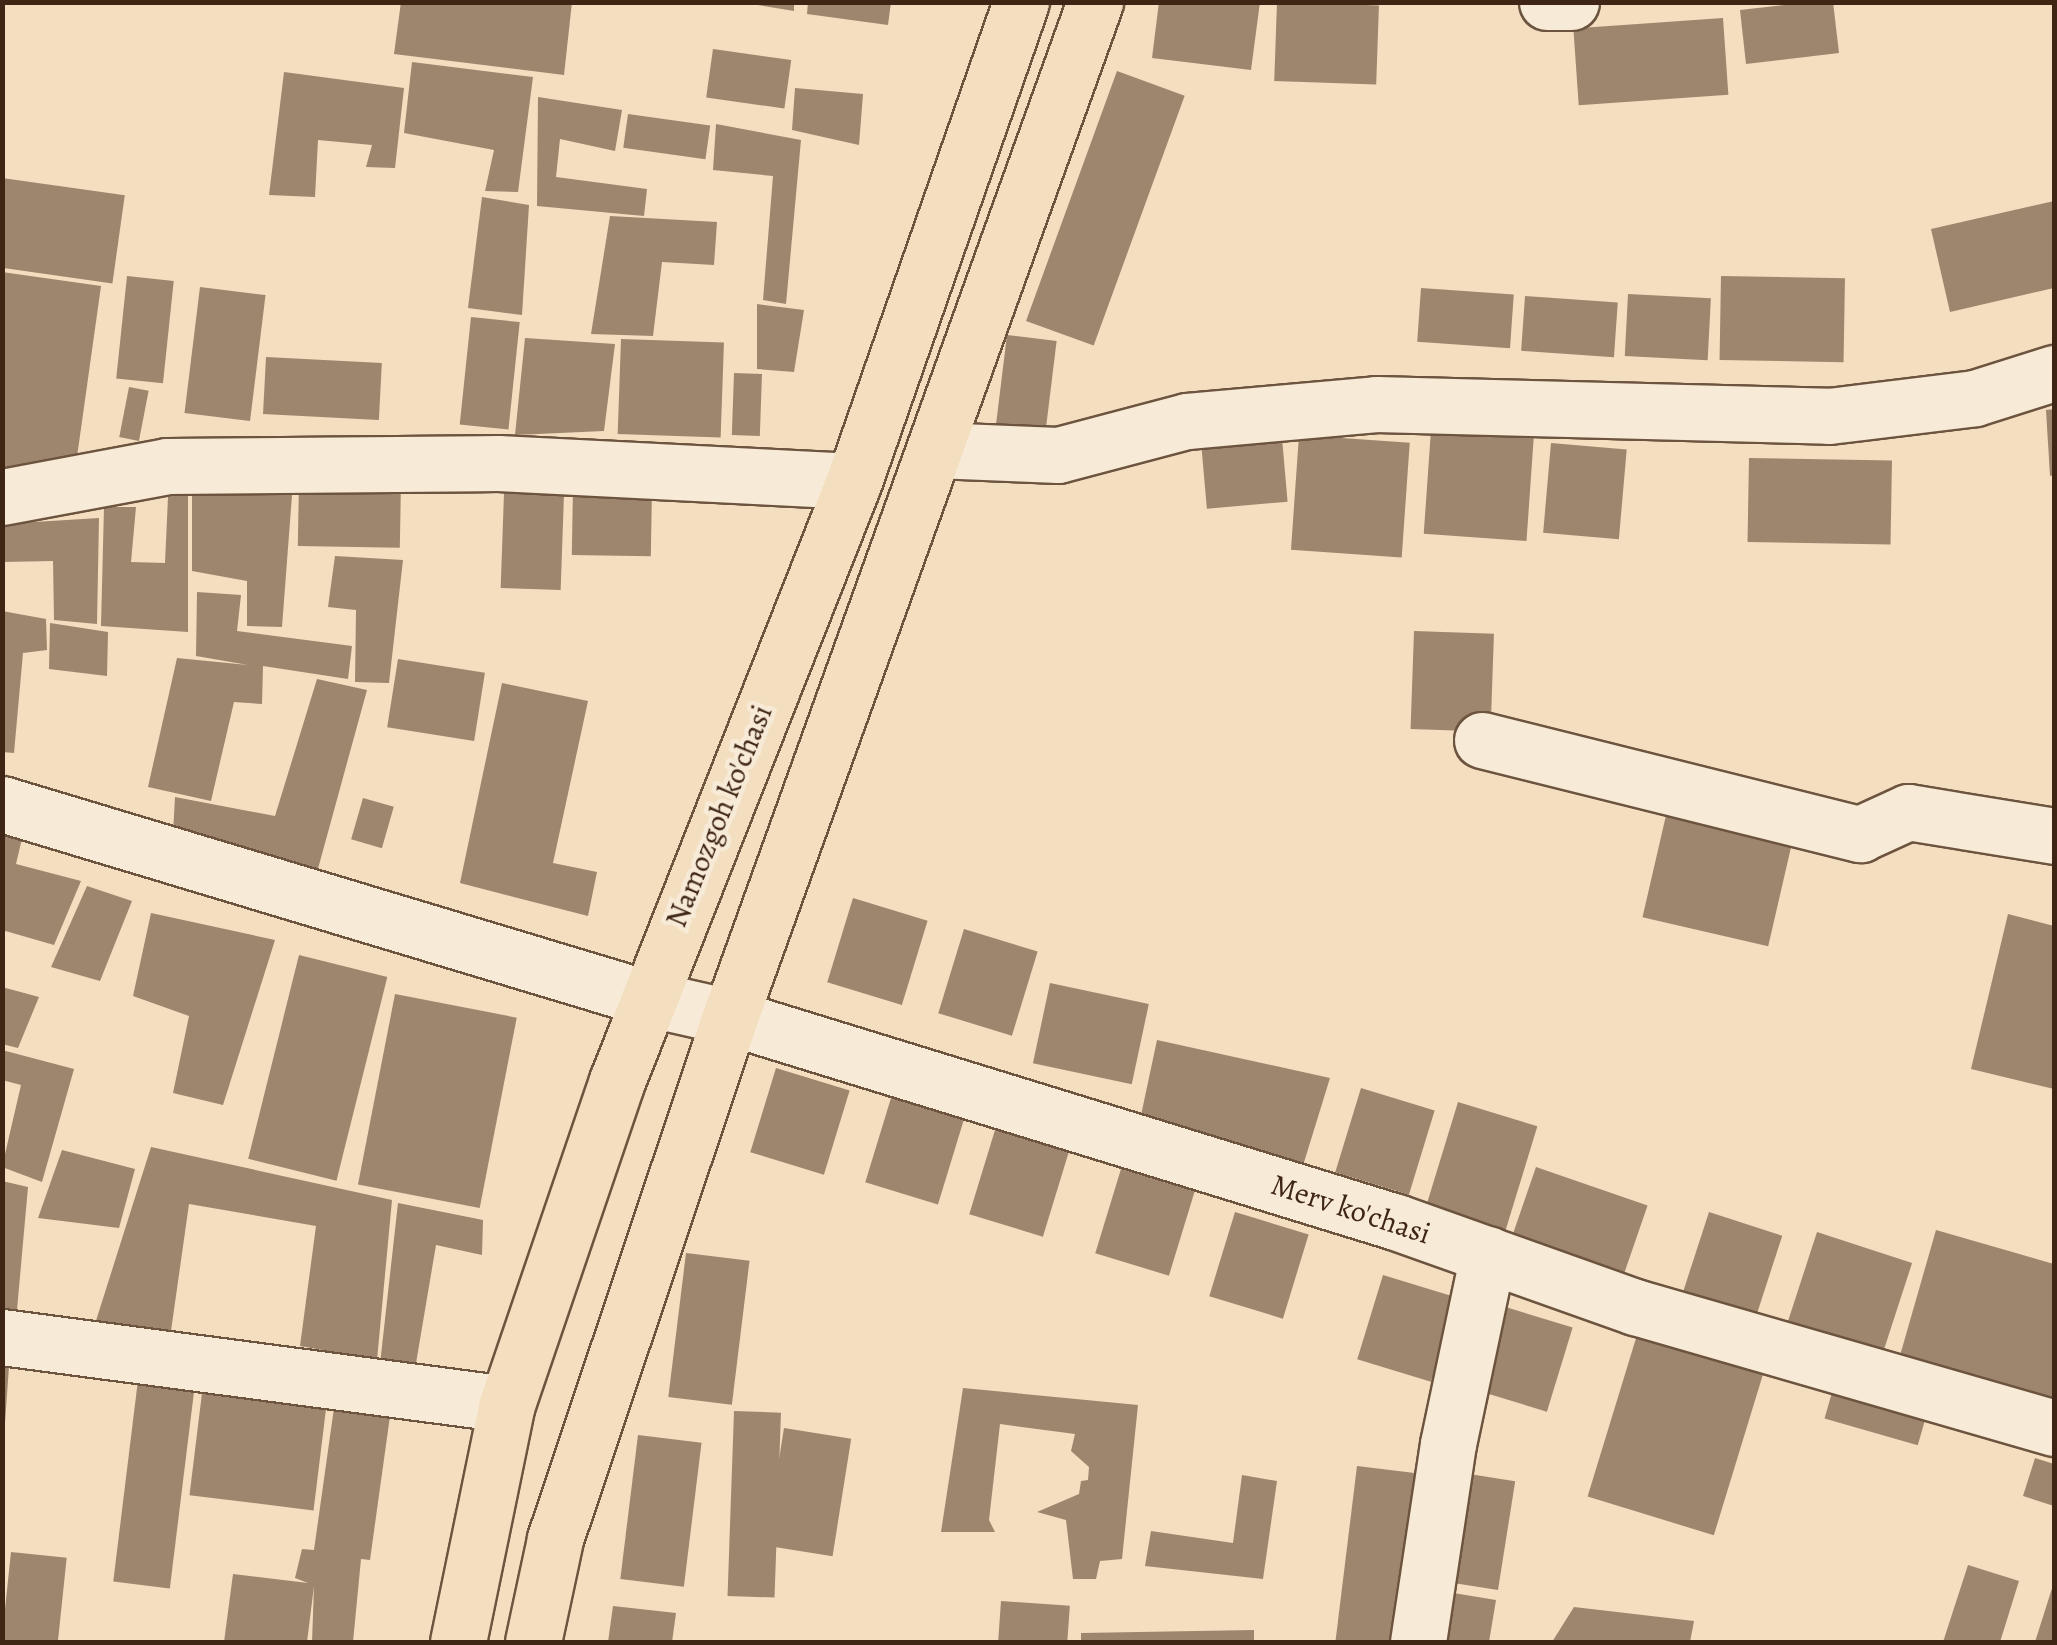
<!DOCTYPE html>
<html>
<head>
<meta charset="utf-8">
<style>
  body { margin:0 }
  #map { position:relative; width:2057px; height:1645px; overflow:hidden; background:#f3dec0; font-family:Alegreya,serif }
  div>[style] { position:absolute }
  .building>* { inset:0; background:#9d866d; transform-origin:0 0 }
  .roads { filter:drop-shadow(2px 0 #6c543f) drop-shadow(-2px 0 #6c543f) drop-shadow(0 2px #6c543f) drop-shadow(0 -2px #6c543f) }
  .minor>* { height:55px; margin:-27.5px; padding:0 27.5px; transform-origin:27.5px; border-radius:27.5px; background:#f7ead6 }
  .major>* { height:55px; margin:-27.5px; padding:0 27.5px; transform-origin:27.5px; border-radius:27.5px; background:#f3dec0 }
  span { translate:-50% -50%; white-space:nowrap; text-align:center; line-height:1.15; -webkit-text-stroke:9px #f7ead6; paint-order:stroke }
  .street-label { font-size:30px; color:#3f2614 }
  .frame { position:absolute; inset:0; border:5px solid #3f2614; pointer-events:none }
</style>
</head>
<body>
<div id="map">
  <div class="building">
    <div style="clip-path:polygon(401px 2px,572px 2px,564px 75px,394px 54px)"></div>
    <div style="clip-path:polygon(739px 2px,794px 2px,794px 11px)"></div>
    <div style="clip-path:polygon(808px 2px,891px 2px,888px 25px,807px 14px)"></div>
    <div style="clip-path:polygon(1159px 2px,1260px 2px,1251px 70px,1152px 58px)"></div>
    <div style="left:1277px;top:2px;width:102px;height:79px;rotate:2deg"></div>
    <div style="clip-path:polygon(1811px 2px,1833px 2px,1839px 53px,1746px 64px,1740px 10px)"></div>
    <div style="left:1723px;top:18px;width:77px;height:150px;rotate:86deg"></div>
    <div style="left:713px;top:49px;width:79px;height:49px;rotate:8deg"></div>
    <div style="clip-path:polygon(412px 62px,533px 77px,518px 192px,485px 191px,494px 150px,404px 133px)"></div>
    <div style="left:1117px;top:71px;width:72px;height:266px;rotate:20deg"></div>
    <div style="clip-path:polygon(284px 72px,404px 88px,395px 168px,366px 167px,372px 145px,318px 140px,315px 197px,269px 195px)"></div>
    <div style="clip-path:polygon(795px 88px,863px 94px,859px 145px,792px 130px)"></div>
    <div style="clip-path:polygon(538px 97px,622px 110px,615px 151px,560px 139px,556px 177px,647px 189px,644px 216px,537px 206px)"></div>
    <div style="left:628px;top:114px;width:83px;height:34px;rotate:8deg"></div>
    <div style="clip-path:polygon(716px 124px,801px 140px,786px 304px,763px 300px,773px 176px,713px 170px)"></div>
    <div style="left:2px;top:178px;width:124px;height:89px;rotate:8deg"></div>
    <div style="clip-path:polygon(482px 197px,529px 205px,522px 315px,468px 308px)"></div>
    <div style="clip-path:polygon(2054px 201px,2054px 288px,1950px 312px,1931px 229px)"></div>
    <div style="clip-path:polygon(610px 216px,717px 222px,714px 265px,662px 262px,653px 336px,591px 334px)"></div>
    <div style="left:2px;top:272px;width:100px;height:201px;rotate:8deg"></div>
    <div style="left:127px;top:276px;width:47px;height:103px;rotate:6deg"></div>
    <div style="left:1721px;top:276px;width:124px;height:84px;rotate:1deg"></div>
    <div style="left:200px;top:287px;width:66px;height:127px;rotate:7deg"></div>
    <div style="left:1421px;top:288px;width:93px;height:54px;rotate:4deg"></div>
    <div style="left:1628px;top:294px;width:83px;height:62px;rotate:3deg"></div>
    <div style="left:1525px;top:296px;width:93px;height:55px;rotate:4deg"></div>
    <div style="clip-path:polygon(757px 304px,804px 310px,794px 372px,757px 369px)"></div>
    <div style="left:471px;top:317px;width:49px;height:108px;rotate:6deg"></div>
    <div style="left:1007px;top:335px;width:50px;height:91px;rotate:7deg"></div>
    <div style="clip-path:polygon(525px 338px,615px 344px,604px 431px,515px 435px)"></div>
    <div style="left:621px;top:339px;width:103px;height:95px;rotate:2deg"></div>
    <div style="left:266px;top:357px;width:116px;height:57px;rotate:3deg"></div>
    <div style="left:734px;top:373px;width:28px;height:62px;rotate:2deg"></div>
    <div style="left:129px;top:387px;width:20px;height:51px;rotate:11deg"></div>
    <div style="clip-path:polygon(2054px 409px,2054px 475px,2050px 476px,2046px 410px)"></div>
    <div style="left:1431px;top:430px;width:103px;height:104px;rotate:4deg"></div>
    <div style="left:1299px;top:435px;width:111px;height:115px;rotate:4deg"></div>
    <div style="left:1282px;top:438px;width:64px;height:81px;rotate:85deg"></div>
    <div style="left:1551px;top:443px;width:76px;height:90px;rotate:5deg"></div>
    <div style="left:1749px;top:458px;width:143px;height:84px;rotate:1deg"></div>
    <div style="left:299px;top:479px;width:102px;height:67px;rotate:1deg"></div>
    <div style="clip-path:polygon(293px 482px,282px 627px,247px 626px,247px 581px,192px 571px,192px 490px)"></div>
    <div style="left:573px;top:487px;width:79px;height:68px;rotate:1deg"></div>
    <div style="clip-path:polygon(188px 493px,188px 632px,101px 626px,104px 507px,136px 507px,131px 562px,165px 563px,168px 497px)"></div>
    <div style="left:504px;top:493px;width:60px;height:95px;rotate:2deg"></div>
    <div style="clip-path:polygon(99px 518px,97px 624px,54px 620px,53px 561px,2px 562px,2px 524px)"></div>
    <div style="clip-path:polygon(335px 556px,403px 560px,389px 683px,355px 682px,356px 610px,328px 607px)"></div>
    <div style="clip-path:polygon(197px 592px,241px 595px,237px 631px,352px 646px,348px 679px,263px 666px,262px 704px,234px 702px,211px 801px,148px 787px,177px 658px,248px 665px,196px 656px)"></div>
    <div style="clip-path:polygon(2px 611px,46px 619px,47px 650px,23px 653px,14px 753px,2px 752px)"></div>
    <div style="clip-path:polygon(50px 623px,108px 632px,107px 676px,49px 669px)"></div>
    <div style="left:1414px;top:631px;width:80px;height:98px;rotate:2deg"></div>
    <div style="left:398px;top:659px;width:88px;height:69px;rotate:9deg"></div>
    <div style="clip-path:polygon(317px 679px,367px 690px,316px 876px,173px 834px,175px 797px,275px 816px)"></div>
    <div style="clip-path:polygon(502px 683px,588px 701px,553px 863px,597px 872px,588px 916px,460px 883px)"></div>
    <div style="left:363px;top:798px;width:32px;height:43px;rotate:16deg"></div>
    <div style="left:1667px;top:811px;width:129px;height:109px;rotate:13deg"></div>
    <div style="clip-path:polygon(2px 824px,24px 830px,16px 864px,81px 881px,54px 945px,2px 930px)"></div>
    <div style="clip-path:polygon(87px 886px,132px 901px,100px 981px,51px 967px)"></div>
    <div style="left:853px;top:898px;width:78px;height:88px;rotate:17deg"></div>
    <div style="clip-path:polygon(151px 913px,275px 940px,223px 1105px,173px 1093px,189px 1016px,133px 996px)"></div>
    <div style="clip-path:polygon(2008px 914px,2054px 926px,2054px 1089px,1971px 1069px)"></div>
    <div style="left:964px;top:929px;width:77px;height:88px;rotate:17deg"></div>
    <div style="left:299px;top:955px;width:91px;height:210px;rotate:14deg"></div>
    <div style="left:1050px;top:983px;width:101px;height:82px;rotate:12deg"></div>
    <div style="clip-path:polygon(2px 987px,39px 997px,18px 1048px,2px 1044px)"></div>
    <div style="left:395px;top:994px;width:124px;height:194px;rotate:11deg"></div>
    <div style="clip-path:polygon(1157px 1040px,1330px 1078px,1301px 1172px,1140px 1120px)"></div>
    <div style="clip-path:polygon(2px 1050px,74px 1069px,42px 1182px,2px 1167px,21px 1085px,2px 1080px)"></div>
    <div style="left:776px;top:1068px;width:77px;height:88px;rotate:17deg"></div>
    <div style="left:1361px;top:1088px;width:77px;height:88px;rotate:17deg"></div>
    <div style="left:891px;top:1098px;width:76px;height:88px;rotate:17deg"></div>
    <div style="left:1458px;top:1102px;width:83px;height:109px;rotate:17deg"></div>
    <div style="left:995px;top:1130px;width:77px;height:88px;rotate:17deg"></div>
    <div style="clip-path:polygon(151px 1147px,392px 1200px,377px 1360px,300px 1346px,316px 1226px,189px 1204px,171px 1331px,94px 1327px)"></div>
    <div style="clip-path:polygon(62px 1150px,135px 1169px,119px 1228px,38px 1218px)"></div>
    <div style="left:1536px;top:1167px;width:118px;height:77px;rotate:19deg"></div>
    <div style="left:1121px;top:1169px;width:77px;height:88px;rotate:17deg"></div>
    <div style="clip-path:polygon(2px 1181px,28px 1187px,17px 1310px,2px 1308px)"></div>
    <div style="clip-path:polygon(398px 1203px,483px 1220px,482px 1255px,436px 1245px,414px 1375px,379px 1373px)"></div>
    <div style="left:1235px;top:1212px;width:77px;height:88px;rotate:17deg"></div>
    <div style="left:1709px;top:1212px;width:77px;height:89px;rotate:18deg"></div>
    <div style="clip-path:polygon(1936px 1230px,2054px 1264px,2054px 1411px,1897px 1366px)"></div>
    <div style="left:1817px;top:1232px;width:100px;height:102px;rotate:18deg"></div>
    <div style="left:686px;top:1253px;width:64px;height:145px;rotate:7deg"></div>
    <div style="left:1383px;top:1275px;width:77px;height:88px;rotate:17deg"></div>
    <div style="left:1499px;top:1305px;width:77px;height:88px;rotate:17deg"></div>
    <div style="left:1637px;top:1335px;width:132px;height:169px;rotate:17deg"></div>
    <div style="clip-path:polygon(2px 1366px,9px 1366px,5px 1423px,2px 1423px)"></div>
    <div style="left:138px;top:1380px;width:57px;height:203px;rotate:7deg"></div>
    <div style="left:1835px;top:1382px;width:97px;height:38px;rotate:16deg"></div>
    <div style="left:203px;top:1385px;width:125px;height:111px;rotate:7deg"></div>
    <div style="clip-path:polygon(963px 1388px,1138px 1405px,1122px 1559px,1100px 1561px,1096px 1579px,1073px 1579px,1066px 1520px,1037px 1512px,1079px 1494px,1081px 1481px,1088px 1480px,1089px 1467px,1071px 1451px,1075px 1434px,1000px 1424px,989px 1520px,995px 1532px,941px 1532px)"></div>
    <div style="clip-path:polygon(334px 1408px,390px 1416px,370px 1560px,361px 1559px,353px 1642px,312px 1642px,314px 1586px,307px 1642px,224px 1642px,233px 1574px,308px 1583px,295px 1578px,302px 1549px,314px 1550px)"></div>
    <div style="left:734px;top:1411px;width:47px;height:185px;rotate:2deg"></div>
    <div style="left:784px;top:1428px;width:68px;height:119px;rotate:9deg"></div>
    <div style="left:638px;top:1435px;width:64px;height:145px;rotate:7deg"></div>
    <div style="clip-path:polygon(2035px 1458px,2054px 1464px,2054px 1506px,2023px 1496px)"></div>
    <div style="left:1357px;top:1466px;width:58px;height:177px;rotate:7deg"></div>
    <div style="left:1450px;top:1471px;width:66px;height:110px;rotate:9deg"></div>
    <div style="clip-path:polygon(1242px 1475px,1277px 1481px,1263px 1579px,1145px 1566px,1151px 1531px,1233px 1543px)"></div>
    <div style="left:11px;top:1552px;width:56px;height:90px;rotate:6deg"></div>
    <div style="clip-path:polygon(1968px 1565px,2019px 1581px,2000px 1642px,1943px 1642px)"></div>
    <div style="clip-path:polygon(2054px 1582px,2054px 1642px,2035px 1642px)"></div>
    <div style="clip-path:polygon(1429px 1589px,1496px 1600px,1489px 1642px,1421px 1642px)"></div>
    <div style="left:1001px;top:1601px;width:69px;height:41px;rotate:4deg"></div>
    <div style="clip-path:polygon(613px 1606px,676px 1613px,672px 1642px,608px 1642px)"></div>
    <div style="clip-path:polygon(1574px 1607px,1694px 1621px,1690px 1642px,1552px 1642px)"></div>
    <div style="clip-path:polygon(1254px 1630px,1254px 1642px,1081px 1642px,1081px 1633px)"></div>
  </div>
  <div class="roads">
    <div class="minor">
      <div style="left:1547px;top:2px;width:24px"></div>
      <div style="left:935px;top:450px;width:123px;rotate:2.3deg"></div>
      <div style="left:1058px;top:455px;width:133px;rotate:-14.8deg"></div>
      <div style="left:1187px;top:421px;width:190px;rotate:-5.1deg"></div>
      <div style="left:1376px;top:404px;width:453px;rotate:1.5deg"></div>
      <div style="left:1829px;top:416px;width:147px;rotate:-7deg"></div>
      <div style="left:1975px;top:398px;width:83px;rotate:-17.6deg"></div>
      <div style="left:2px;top:497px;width:168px;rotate:-10.6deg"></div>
      <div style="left:167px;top:466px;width:331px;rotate:-0.5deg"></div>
      <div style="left:498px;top:463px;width:356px;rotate:2.9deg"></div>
      <div style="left:1482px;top:740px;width:390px;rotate:14deg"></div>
      <div style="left:1860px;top:834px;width:53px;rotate:-24.6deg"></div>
      <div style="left:1908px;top:812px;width:148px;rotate:9.3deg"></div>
      <div style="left:2px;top:804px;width:673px;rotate:16.76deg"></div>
      <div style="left:646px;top:998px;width:86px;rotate:12.7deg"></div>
      <div style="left:730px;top:1017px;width:697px;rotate:17.11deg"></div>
      <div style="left:1396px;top:1222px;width:254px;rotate:19.6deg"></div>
      <div style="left:1635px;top:1307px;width:436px;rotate:16.1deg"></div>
      <div style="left:2px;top:1337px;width:509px;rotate:7.56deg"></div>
      <div style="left:1418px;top:1642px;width:200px;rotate:-81.4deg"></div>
      <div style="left:1448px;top:1444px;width:194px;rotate:-78.1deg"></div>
    </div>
    <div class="major">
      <div style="left:458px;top:1642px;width:243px;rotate:-78.4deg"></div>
      <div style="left:507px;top:1404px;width:341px;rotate:-71.2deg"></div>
      <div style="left:617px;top:1081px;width:645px;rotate:-68.45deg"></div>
      <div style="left:854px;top:481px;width:507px;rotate:-70.78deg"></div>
      <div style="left:533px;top:1642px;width:105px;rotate:-77.9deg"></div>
      <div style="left:555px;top:1539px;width:551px;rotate:-71.47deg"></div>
      <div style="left:730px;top:1017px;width:1079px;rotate:-70.22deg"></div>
    </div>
  </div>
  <div class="street-label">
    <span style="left:719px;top:816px;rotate:-68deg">Namozgoh ko'chasi</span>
    <span style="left:1351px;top:1209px;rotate:18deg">Merv ko'chasi</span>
  </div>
  <div class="frame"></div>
</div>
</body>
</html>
